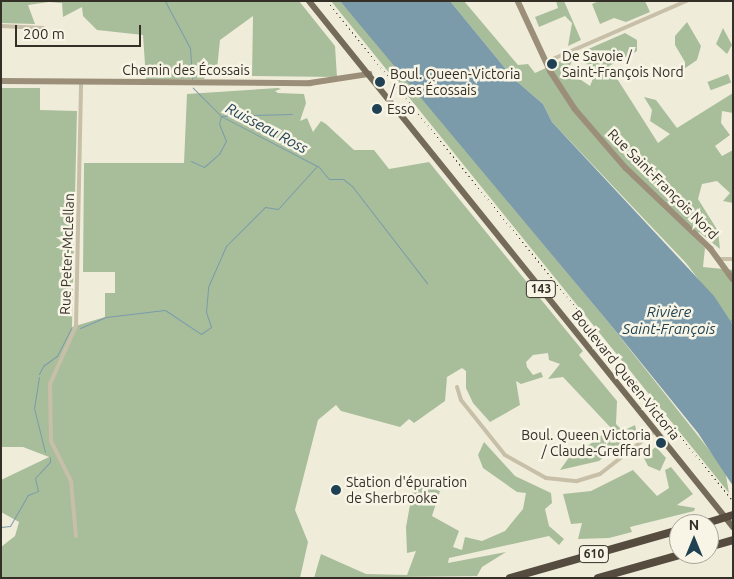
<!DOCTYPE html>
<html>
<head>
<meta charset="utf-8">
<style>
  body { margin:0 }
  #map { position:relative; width:734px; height:579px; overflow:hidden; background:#f0ecda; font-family:Ubuntu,sans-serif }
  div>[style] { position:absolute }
  .green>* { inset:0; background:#a8be9b; transform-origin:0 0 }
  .water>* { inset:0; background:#7b9bab }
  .stream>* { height:1px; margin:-0.5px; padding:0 0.5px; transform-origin:0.5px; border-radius:0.5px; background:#7b9bab }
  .street>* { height:4px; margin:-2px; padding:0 2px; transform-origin:2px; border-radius:2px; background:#c7bfa7 }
  .secondary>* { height:5.5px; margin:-2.75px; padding:0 2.75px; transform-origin:2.75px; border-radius:2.75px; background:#9b8f79 }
  .primary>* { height:6px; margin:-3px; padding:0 3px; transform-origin:3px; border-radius:3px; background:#756b59 }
  .highway>* { height:8px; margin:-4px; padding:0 4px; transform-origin:4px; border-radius:4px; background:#554c3f }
  .rail>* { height:1px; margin-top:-0.5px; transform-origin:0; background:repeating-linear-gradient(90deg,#342f27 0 1px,transparent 0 5px) }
  .highway-bridge>* { height:8px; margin:-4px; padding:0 4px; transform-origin:4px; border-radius:4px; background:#554c3f }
  .dots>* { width:14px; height:14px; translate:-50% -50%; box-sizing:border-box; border:2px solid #f8f5e6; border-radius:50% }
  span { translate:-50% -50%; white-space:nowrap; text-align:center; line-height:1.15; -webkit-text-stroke:5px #f8f5e6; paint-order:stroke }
  .shield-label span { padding:1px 4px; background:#f8f5e6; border:1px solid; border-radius:4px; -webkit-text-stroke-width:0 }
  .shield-label { font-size:12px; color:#342f27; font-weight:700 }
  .poi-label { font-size:14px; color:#342f27 }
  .left { translate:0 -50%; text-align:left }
  .right { translate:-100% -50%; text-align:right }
  .street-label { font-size:14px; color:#342f27 }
  .water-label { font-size:15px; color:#1f4153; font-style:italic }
  .frame { position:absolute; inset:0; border:2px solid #342f27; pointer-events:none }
  .north { position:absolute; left:669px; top:514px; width:50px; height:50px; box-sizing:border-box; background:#f8f5e6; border:1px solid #aaa69a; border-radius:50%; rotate:0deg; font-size:14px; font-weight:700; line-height:20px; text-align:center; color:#342f27 }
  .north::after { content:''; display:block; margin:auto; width:18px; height:22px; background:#1f4153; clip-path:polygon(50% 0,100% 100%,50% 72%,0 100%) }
  .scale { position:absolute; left:15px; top:25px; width:126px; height:22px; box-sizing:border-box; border:2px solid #342f27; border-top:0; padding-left:6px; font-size:15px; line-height:18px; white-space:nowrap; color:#342f27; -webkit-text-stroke:4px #f8f5e6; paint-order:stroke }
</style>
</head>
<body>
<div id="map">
  <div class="green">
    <div style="clip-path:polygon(1px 1px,299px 1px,335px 46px,337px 77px,252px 76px,253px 16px,220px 40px,217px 69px,227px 70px,227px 74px,207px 74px,204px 79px,146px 79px,143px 35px,97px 30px,83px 16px,82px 7px,63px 17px,62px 3px,49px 2px,28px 5px,35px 24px,1px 23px)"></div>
    <div style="clip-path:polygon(331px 1px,340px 1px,382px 49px,609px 323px,725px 470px,729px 493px)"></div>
    <div style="clip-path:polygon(450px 1px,464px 1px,518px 65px,528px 64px,535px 73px,574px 55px,568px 71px,590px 86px,594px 76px,586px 63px,591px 60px,586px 50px,625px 33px,637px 40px,637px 51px,609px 66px,658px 143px,670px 134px,650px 121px,652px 110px,644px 97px,656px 100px,677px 128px,733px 93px,733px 113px,722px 111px,721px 123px,730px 135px,715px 146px,722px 156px,733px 150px,733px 203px,723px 201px,730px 193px,717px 181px,702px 184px,698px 199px,718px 231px,720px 249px,699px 232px,694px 237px,705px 248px,703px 267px,733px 270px,733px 325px,686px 263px,552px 122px,543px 104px,514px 79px)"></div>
    <div style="clip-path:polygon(556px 1px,564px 1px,581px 40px,568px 46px,572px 23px,565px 16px,539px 27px,535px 17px,558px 8px)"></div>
    <div style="clip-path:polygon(599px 1px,645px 1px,650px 12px,626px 22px,614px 18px,600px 24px,592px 4px)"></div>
    <div style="clip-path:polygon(687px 22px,701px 46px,697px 60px,681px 71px,685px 62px,675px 45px,675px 36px)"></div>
    <div style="clip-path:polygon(723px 28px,732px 45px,727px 54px,716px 44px)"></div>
    <div style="left:728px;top:74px;width:9px;height:22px;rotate:69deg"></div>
    <div style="clip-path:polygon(1px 88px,40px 88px,40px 110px,77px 111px,72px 327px,105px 317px,105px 293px,115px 293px,115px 272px,83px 272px,84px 163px,184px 163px,187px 94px,278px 88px,281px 89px,275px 91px,278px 93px,304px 94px,306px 103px,300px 121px,307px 118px,313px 132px,321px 121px,326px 124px,354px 150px,374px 150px,389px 169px,429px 162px,583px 351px,579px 355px,617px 401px,616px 424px,623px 431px,635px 425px,637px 434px,629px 439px,622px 436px,620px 444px,599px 461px,560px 470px,575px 449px,585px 448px,611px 428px,563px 377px,548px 379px,560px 364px,549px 360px,548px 353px,533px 355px,526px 362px,527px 367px,533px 375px,541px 372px,543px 377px,521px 384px,516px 381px,520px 405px,490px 422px,473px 403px,466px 388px,466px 371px,462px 368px,447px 377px,445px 401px,414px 423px,409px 419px,400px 427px,341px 411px,336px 405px,318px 420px,295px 510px,308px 542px,300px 578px,1px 578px,1px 547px,15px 536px,19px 522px,1px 512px,1px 480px,49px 457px,23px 447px,1px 447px)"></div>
    <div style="clip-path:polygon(484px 442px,515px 476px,551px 493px,552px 503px,545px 509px,549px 526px,564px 539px,559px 545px,549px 536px,449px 558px,448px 563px,506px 552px,482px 567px,477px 576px,314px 578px,321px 554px,366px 574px,407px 575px,416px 551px,407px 553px,406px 527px,414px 483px,440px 491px,432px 516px,459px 531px,453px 547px,462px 550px,465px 537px,482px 541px,505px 531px,523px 509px,526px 493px,517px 492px,483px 468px,478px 455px)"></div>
    <div style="clip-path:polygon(656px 447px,666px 458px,660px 471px,648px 466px,643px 456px)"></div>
    <div style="clip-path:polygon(671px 467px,693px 494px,677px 505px,695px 508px,694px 511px,630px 527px,632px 532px,609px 538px,578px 539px,582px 523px,571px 524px,563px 494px,591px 491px,633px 470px,657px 496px,669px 488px,665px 470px)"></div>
  </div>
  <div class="water">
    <div style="clip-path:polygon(340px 1px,450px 1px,514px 79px,543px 104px,552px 122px,714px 296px,733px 325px,733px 486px,698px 433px,609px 323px)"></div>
  </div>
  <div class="stream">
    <div style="left:165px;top:1px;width:53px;rotate:62deg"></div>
    <div style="left:190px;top:48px;width:31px;rotate:86deg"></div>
    <div style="left:191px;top:161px;width:14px;rotate:25deg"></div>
    <div style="left:204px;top:167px;width:20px;rotate:-41deg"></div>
    <div style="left:219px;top:154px;width:15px;rotate:-62deg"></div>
    <div style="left:226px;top:141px;width:18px;rotate:-112deg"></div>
    <div style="left:219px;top:124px;width:8px;rotate:-76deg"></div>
    <div style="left:221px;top:116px;width:71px;rotate:-1.6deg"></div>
    <div style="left:318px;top:166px;width:17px;rotate:50deg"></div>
    <div style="left:329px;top:179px;width:14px"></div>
    <div style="left:343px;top:179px;width:11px;rotate:38deg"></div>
    <div style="left:352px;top:186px;width:123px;rotate:52.3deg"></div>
    <div style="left:730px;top:321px;width:4px;rotate:-45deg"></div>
    <div style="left:80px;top:328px;width:28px;rotate:-23deg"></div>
    <div style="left:106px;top:317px;width:59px;rotate:-6.8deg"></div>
    <div style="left:165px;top:310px;width:43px;rotate:33.7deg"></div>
    <div style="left:201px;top:334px;width:12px;rotate:-35deg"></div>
    <div style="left:211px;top:327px;width:16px;rotate:-108deg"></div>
    <div style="left:206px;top:312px;width:25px;rotate:-85deg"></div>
    <div style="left:208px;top:287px;width:45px;rotate:-66.3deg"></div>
    <div style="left:226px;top:246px;width:55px;rotate:-45deg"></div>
    <div style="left:265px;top:207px;width:13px;rotate:9deg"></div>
    <div style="left:278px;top:209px;width:58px;rotate:-47.8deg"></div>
    <div style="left:317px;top:166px;width:108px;rotate:-152.5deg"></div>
    <div style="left:221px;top:116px;width:40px;rotate:-135deg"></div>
    <div style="left:39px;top:374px;width:9px;rotate:-63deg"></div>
    <div style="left:43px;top:366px;width:17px;rotate:-36deg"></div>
    <div style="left:57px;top:356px;width:31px;rotate:-63deg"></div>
    <div style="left:39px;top:377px;width:31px;rotate:99deg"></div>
    <div style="left:34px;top:408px;width:45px;rotate:76deg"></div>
    <div style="left:1px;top:527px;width:9px;rotate:-6deg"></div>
    <div style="left:10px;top:526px;width:36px;rotate:-60deg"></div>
    <div style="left:28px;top:495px;width:11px;rotate:-22deg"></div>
    <div style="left:38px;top:491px;width:13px;rotate:-103deg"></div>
    <div style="left:35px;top:478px;width:22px;rotate:-47deg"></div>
    <div style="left:50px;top:462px;width:5px;rotate:-90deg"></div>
  </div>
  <div class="street">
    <div style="left:1px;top:26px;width:42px;rotate:2.7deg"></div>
    <div style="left:546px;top:62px;width:153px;rotate:-23.5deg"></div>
    <div style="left:719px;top:259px;width:14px"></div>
    <div style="left:457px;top:387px;width:14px;rotate:73deg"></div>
    <div style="left:461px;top:400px;width:70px;rotate:51.3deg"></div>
    <div style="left:505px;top:455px;width:47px;rotate:29.3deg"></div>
    <div style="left:546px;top:478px;width:31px;rotate:6deg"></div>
    <div style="left:577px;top:481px;width:24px;rotate:-17deg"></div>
    <div style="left:600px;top:474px;width:70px;rotate:-38deg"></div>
    <div style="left:76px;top:536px;width:55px;rotate:-95.2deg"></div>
    <div style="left:71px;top:481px;width:45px;rotate:-116.6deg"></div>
    <div style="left:51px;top:441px;width:57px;rotate:-91deg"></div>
    <div style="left:50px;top:384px;width:64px;rotate:-65.9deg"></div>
    <div style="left:76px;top:326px;width:244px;rotate:-88.8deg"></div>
  </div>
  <div class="secondary">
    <div style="left:518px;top:1px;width:78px;rotate:65.1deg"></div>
    <div style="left:551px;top:72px;width:44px;rotate:57deg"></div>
    <div style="left:575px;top:109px;width:78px;rotate:49.2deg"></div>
    <div style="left:626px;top:168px;width:117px;rotate:43.6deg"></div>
    <div style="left:711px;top:249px;width:37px;rotate:54deg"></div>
    <div style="left:1px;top:81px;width:309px;rotate:0.4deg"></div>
    <div style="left:310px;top:83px;width:60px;rotate:-8.7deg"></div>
  </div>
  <div class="primary">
    <div style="left:309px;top:1px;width:676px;rotate:51.13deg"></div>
  </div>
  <div class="highway">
    <div style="left:702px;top:524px;width:8px;rotate:-14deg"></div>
    <div style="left:709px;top:547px;width:25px;rotate:-16deg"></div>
    <div style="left:510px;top:578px;width:176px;rotate:-15.9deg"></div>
    <div style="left:598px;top:578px;width:88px;rotate:-15.8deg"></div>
  </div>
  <div class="rail">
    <div style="left:327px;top:1px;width:644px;rotate:50.92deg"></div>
  </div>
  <div class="highway-bridge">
    <div style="left:710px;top:522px;width:24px;rotate:-17deg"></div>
  </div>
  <div class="dots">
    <div style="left:552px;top:64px;background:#1f4153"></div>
    <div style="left:380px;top:82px;background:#1f4153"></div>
    <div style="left:377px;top:109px;background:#1f4153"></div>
    <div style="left:661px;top:443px;background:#1f4153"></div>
    <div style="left:336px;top:490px;background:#1f4153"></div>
  </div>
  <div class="shield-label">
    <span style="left:541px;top:289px">143</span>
    <span style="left:594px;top:554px">610</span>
  </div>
  <div class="poi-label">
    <span class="left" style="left:562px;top:64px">De Savoie /<br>Saint-François Nord</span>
    <span class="left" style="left:390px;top:82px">Boul. Queen-Victoria<br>/ Des Écossais</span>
    <span class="left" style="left:387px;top:109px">Esso</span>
    <span class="right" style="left:651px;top:443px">Boul. Queen Victoria<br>/ Claude-Greffard</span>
    <span class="left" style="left:346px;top:490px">Station d'épuration<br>de Sherbrooke</span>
  </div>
  <div class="street-label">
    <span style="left:186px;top:70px">Chemin des Écossais</span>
    <span style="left:663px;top:184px;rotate:45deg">Rue Saint-François Nord</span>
    <span style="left:67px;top:254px;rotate:-88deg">Rue Peter-McLellan</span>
    <span style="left:626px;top:375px;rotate:51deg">Boulevard Queen-Victoria</span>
  </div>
  <div class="water-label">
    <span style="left:267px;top:128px;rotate:28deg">Ruisseau Ross</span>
    <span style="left:669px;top:320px">Rivière<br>Saint-François</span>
  </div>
  <div class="frame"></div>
  <div class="north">N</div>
  <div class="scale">200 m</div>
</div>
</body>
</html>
